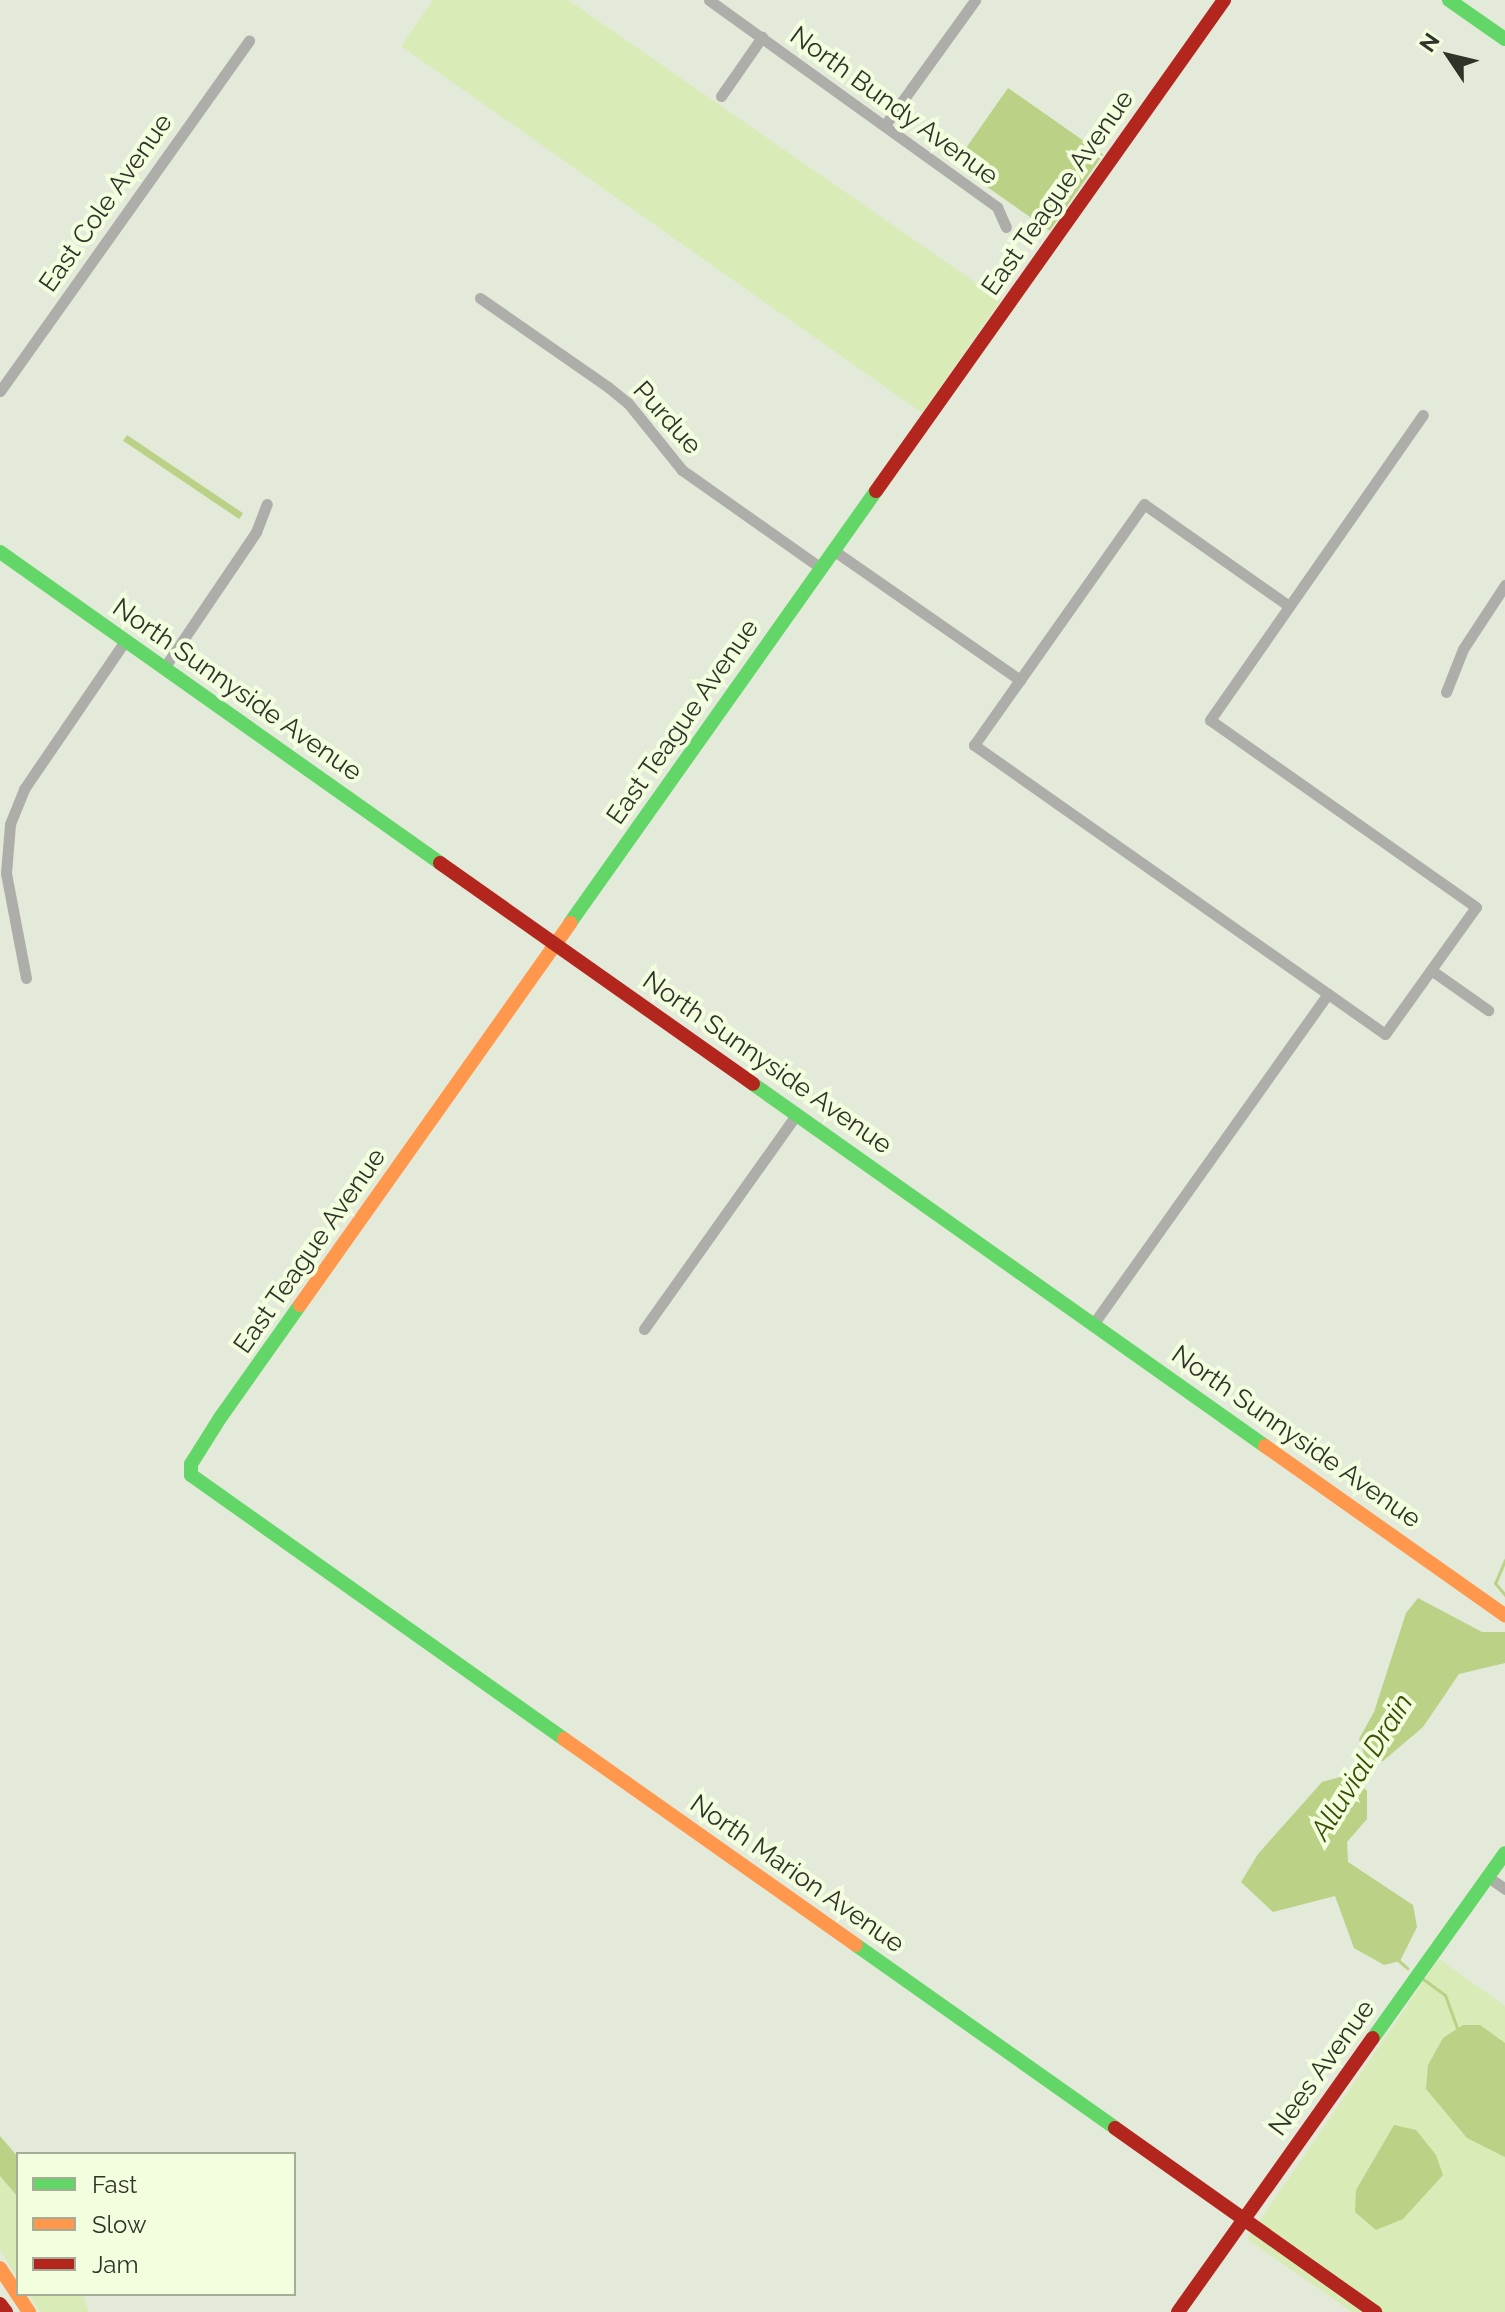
<!DOCTYPE html>
<html>
<head>
<meta charset="utf-8">
<style>
  body { margin:0 }
  #map { position:relative; width:1505px; height:2312px; overflow:hidden; background:#e4ead9; font-family:Raleway,sans-serif }
  div>[style] { position:absolute }
  .green>* { inset:0; background:#d9ebb6 }
  .water>* { inset:0; background:#bad186; transform-origin:0 0 }
  .stream>* { height:3px; margin:-1.5px; padding:0 1.5px; transform-origin:1.5px; border-radius:1.5px; background:#bad186 }
  .street>* { height:11px; margin:-5.5px; padding:0 5.5px; transform-origin:5.5px; border-radius:5.5px; background:#adaea9 }
  .fast>* { height:14px; margin:-7px; padding:0 7px; transform-origin:7px; border-radius:7px; background:#63d668 }
  .slow>* { height:14px; margin:-7px; padding:0 7px; transform-origin:7px; border-radius:7px; background:#ff974d }
  .jam>* { height:14px; margin:-7px; padding:0 7px; transform-origin:7px; border-radius:7px; background:#b3261e }
  span { translate:-50% -50%; white-space:nowrap; text-align:center; line-height:1.15; -webkit-text-stroke:8px #f3fedf; paint-order:stroke }
  .street-label { font-size:26px; color:#303428 }
  .water-label { font-size:28px; color:#3c4e02; font-style:italic }
  .legend { position:absolute; left:16px; top:2152px; width:280px; height:144px; box-sizing:border-box; background:#f3fedf; border:2px solid #a5ad96; margin:0; padding:10px 14px; list-style:none; font-size:24px; color:#303428 }
  .legend li { display:flex; align-items:center; gap:16px; height:40px }
  .legend b { width:40px; border:2px solid #a5ad96 }
  .north { position:absolute; left:1409px; top:16px; width:80px; height:80px; -webkit-text-stroke:6px #f3fedf; paint-order:stroke; rotate:305deg; font-size:22px; font-weight:700; line-height:32px; text-align:center; color:#303428 }
  .north::after { content:''; display:block; margin:auto; width:28px; height:36px; background:#303428; clip-path:polygon(50% 0,100% 100%,50% 72%,0 100%) }
</style>
</head>
<body>
<div id="map">
  <div class="green">
    <div style="clip-path:polygon(433px 0,568px 0,1001px 300px,922px 413px,401px 46px)"></div>
    <div style="clip-path:polygon(1439px 1959px,1505px 2006px,1505px 2312px,1352px 2312px,1247px 2239px)"></div>
    <div style="clip-path:polygon(0 2176px,18px 2197px,18px 2279px,0 2250px)"></div>
    <div style="clip-path:polygon(28px 2294px,83px 2294px,89px 2312px,40px 2312px)"></div>
  </div>
  <div class="water">
    <div style="left:1008px;top:88px;width:116px;height:93px;rotate:35deg"></div>
    <div style="left:127px;top:435px;width:140px;height:7px;rotate:34deg"></div>
    <div style="clip-path:polygon(1418px 1598px,1482px 1632px,1505px 1632px,1505px 1663px,1459px 1674px,1423px 1727px,1383px 1761px,1367px 1763px,1359px 1739px,1374px 1712px,1406px 1613px)"></div>
    <div style="clip-path:polygon(1351px 1774px,1367px 1791px,1367px 1819px,1347px 1842px,1348px 1862px,1413px 1905px,1417px 1927px,1400px 1961px,1384px 1965px,1354px 1948px,1335px 1896px,1273px 1912px,1241px 1882px,1258px 1854px,1322px 1782px)"></div>
    <div style="clip-path:polygon(1463px 2025px,1480px 2025px,1505px 2043px,1505px 2157px,1467px 2138px,1426px 2089px,1428px 2065px,1443px 2038px)"></div>
    <div style="clip-path:polygon(1394px 2125px,1416px 2130px,1436px 2155px,1443px 2175px,1403px 2219px,1376px 2230px,1355px 2212px,1356px 2190px)"></div>
    <div style="clip-path:polygon(0 2136px,18px 2157px,18px 2197px,0 2176px)"></div>
  </div>
  <div class="stream">
    <div style="left:1505px;top:1560px;width:25px;rotate:113deg"></div>
    <div style="left:1495px;top:1583px;width:16px;rotate:50deg"></div>
    <div style="left:1358px;top:1777px;width:20px;rotate:-57deg"></div>
    <div style="left:1399px;top:1961px;width:11px;rotate:41deg"></div>
    <div style="left:1423px;top:1979px;width:27px;rotate:36deg"></div>
    <div style="left:1445px;top:1995px;width:37px;rotate:70deg"></div>
  </div>
  <div class="street">
    <div style="left:709px;top:0;width:355px;rotate:35.7deg"></div>
    <div style="left:997px;top:207px;width:22px;rotate:66deg"></div>
    <div style="left:721px;top:96px;width:72px;rotate:-55.2deg"></div>
    <div style="left:885px;top:125px;width:154px;rotate:-54.2deg"></div>
    <div style="left:480px;top:298px;width:156px;rotate:34.8deg"></div>
    <div style="left:608px;top:387px;width:26px;rotate:39deg"></div>
    <div style="left:628px;top:403px;width:86px;rotate:51.1deg"></div>
    <div style="left:682px;top:470px;width:170px;rotate:35.2deg"></div>
    <div style="left:0;top:391px;width:430px;rotate:-54.6deg"></div>
    <div style="left:833px;top:550px;width:228px;rotate:34.8deg"></div>
    <div style="left:1289px;top:606px;width:177px;rotate:-144.9deg"></div>
    <div style="left:1144px;top:504px;width:295px;rotate:125.2deg"></div>
    <div style="left:974px;top:745px;width:502px;rotate:35.11deg"></div>
    <div style="left:1385px;top:1034px;width:156px;rotate:-54.4deg"></div>
    <div style="left:1476px;top:907px;width:325px;rotate:-144.9deg"></div>
    <div style="left:1210px;top:720px;width:372px;rotate:-55.1deg"></div>
    <div style="left:164px;top:668px;width:164px;rotate:-55.9deg"></div>
    <div style="left:256px;top:532px;width:30px;rotate:-69deg"></div>
    <div style="left:1446px;top:692px;width:46px;rotate:-68.4deg"></div>
    <div style="left:1463px;top:649px;width:77px;rotate:-56.7deg"></div>
    <div style="left:1431px;top:970px;width:70px;rotate:35.1deg"></div>
    <div style="left:26px;top:978px;width:107px;rotate:-100.8deg"></div>
    <div style="left:6px;top:873px;width:49px;rotate:-85.3deg"></div>
    <div style="left:10px;top:824px;width:38px;rotate:-68deg"></div>
    <div style="left:24px;top:789px;width:179px;rotate:-55.7deg"></div>
    <div style="left:1094px;top:1323px;width:404px;rotate:-54.6deg"></div>
    <div style="left:644px;top:1329px;width:264px;rotate:-54.6deg"></div>
    <div style="left:1488px;top:1877px;width:21px;rotate:35deg"></div>
  </div>
  <div class="fast">
    <div style="left:1449px;top:0;width:68px;rotate:34.9deg"></div>
    <div style="left:0;top:552px;width:539px;rotate:35.25deg"></div>
    <div style="left:570px;top:923px;width:529px;rotate:-54.69deg"></div>
    <div style="left:753px;top:1084px;width:627px;rotate:35.26deg"></div>
    <div style="left:300px;top:1305px;width:138px;rotate:125.3deg"></div>
    <div style="left:220px;top:1418px;width:54px;rotate:122.2deg"></div>
    <div style="left:191px;top:1464px;width:11px;rotate:90deg"></div>
    <div style="left:191px;top:1475px;width:457px;rotate:35.3deg"></div>
    <div style="left:856px;top:1945px;width:317px;rotate:35.2deg"></div>
    <div style="left:1373px;top:2038px;width:227px;rotate:-54.5deg"></div>
  </div>
  <div class="slow">
    <div style="left:300px;top:1305px;width:468px;rotate:-54.7deg"></div>
    <div style="left:1265px;top:1446px;width:294px;rotate:35.2deg"></div>
    <div style="left:564px;top:1739px;width:357px;rotate:35.2deg"></div>
    <div style="left:0;top:2268px;width:53px;rotate:56.6deg"></div>
  </div>
  <div class="jam">
    <div style="left:876px;top:491px;width:602px;rotate:-54.67deg"></div>
    <div style="left:440px;top:863px;width:383px;rotate:35.2deg"></div>
    <div style="left:1115px;top:2128px;width:319px;rotate:35.3deg"></div>
    <div style="left:0;top:2304px;width:10px;rotate:53deg"></div>
    <div style="left:1178px;top:2312px;width:336px;rotate:-54.6deg"></div>
  </div>
  <div class="street-label">
    <span style="left:894px;top:106px;rotate:36deg">North Bundy Avenue</span>
    <span style="left:1058px;top:193px;rotate:-55deg">East Teague Avenue</span>
    <span style="left:106px;top:203px;rotate:-55deg">East Cole Avenue</span>
    <span style="left:667px;top:418px;rotate:48deg">Purdue</span>
    <span style="left:237px;top:690px;rotate:35deg">North Sunnyside Avenue</span>
    <span style="left:683px;top:722px;rotate:-55deg">East Teague Avenue</span>
    <span style="left:767px;top:1063px;rotate:35deg">North Sunnyside Avenue</span>
    <span style="left:310px;top:1251px;rotate:-55deg">East Teague Avenue</span>
    <span style="left:1296px;top:1437px;rotate:35deg">North Sunnyside Avenue</span>
    <span style="left:797px;top:1874px;rotate:35deg">North Marion Avenue</span>
    <span style="left:1322px;top:2068px;rotate:-54deg">Nees Avenue</span>
  </div>
  <div class="water-label">
    <span style="left:1362px;top:1767px;rotate:-58deg">Alluvial Drain</span>
  </div>
  <ul class="legend">
  <li><b style="height:10px;background:#63d668"></b>Fast</li>
  <li><b style="height:10px;background:#ff974d"></b>Slow</li>
  <li><b style="height:10px;background:#b3261e"></b>Jam</li>
  </ul>
  <div class="north">N</div>
</div>
</body>
</html>
